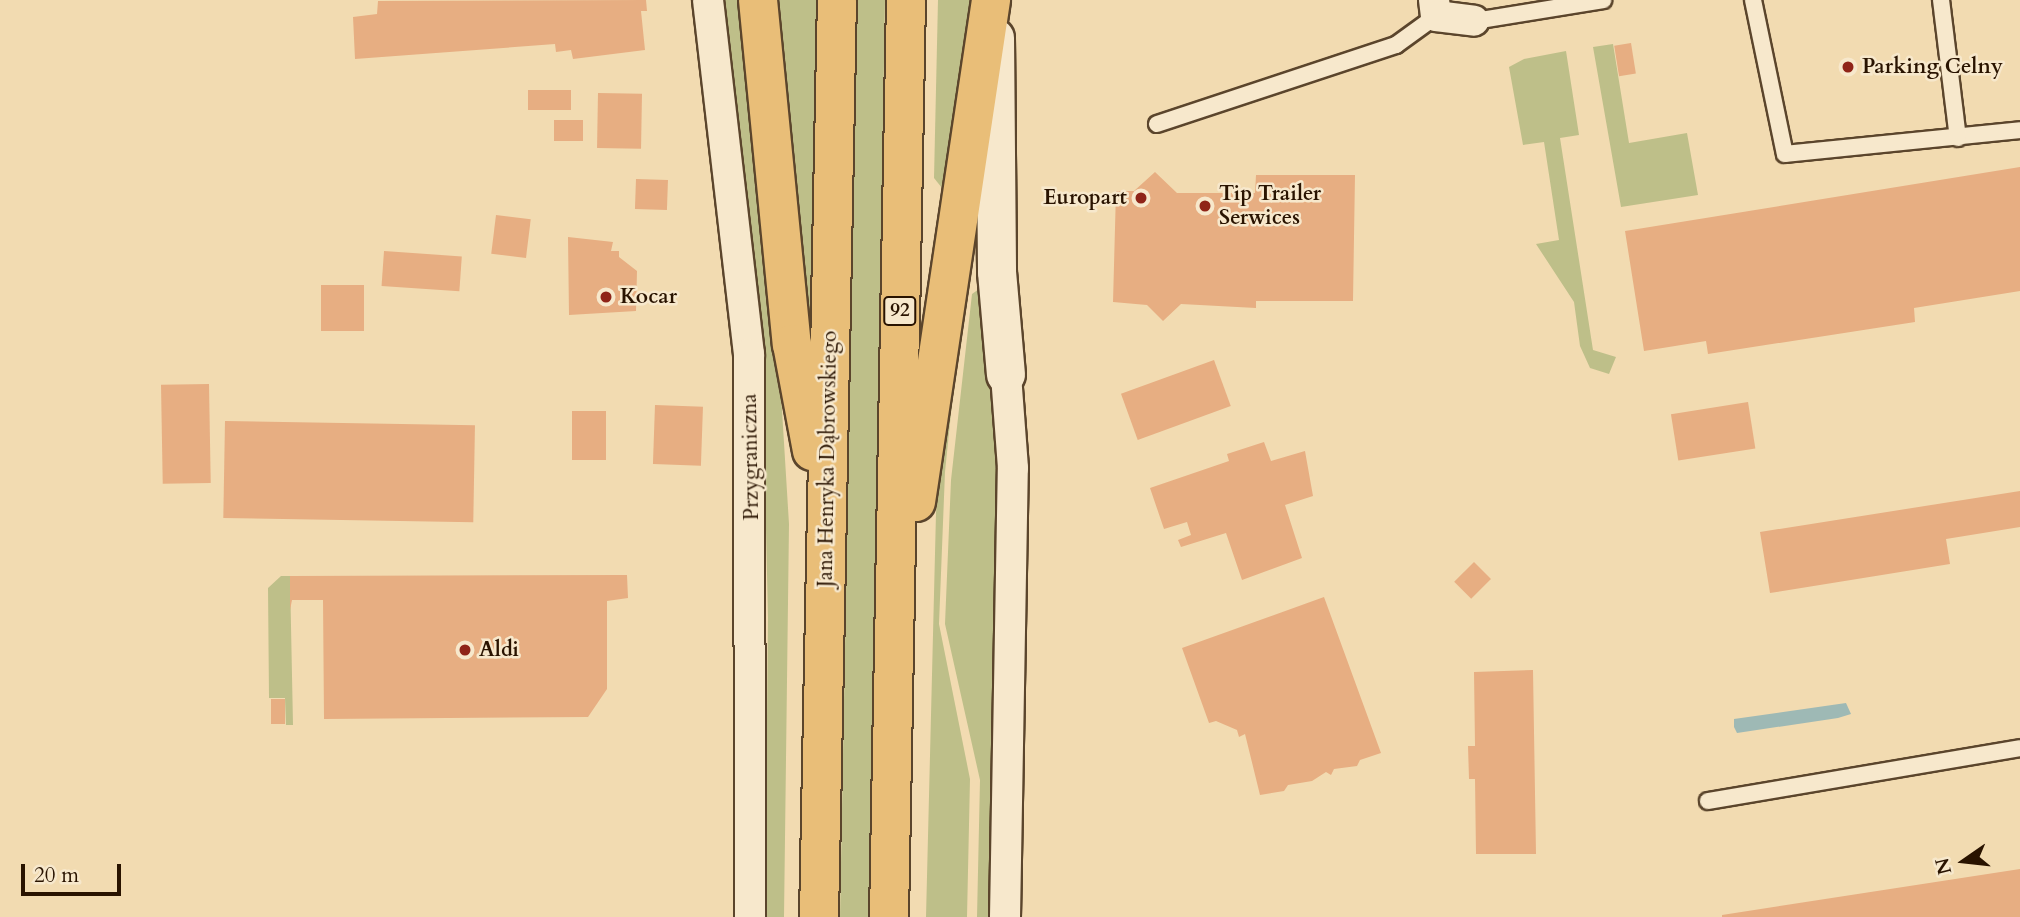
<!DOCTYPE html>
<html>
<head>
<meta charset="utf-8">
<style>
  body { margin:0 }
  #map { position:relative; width:2020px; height:917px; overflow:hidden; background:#f2dbb1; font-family:Cardo,serif }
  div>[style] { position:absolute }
  .green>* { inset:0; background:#bebf89 }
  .water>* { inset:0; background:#9eb9b5 }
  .building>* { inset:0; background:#e7ae82; transform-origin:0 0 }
  .roads { filter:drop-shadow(2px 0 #5b452c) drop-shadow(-2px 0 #5b452c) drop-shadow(0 2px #5b452c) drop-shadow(0 -2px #5b452c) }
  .service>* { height:16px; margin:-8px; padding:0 8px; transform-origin:8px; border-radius:8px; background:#f7e8cc }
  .minor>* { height:30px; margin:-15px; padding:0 15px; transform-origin:15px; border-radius:15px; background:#f7e8cc }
  .tertiary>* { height:38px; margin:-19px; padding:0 19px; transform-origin:19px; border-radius:19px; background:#f7e8cc }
  .primary>* { height:38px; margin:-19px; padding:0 19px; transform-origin:19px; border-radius:19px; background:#e9be78 }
  .dots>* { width:19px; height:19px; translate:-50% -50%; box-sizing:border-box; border:4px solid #f7e8cc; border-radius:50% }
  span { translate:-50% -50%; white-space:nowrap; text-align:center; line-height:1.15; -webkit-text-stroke:5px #f7e8cc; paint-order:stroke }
  .shield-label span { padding:2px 5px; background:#f7e8cc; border:2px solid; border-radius:5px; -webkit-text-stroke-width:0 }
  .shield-label { font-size:19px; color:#291300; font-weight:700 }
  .poi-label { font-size:21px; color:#291300; font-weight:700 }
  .left { translate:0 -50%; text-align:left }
  .right { translate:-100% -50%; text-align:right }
  .street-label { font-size:21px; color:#291300 }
  .north { position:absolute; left:1929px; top:826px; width:70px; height:70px; -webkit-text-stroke:5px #f7e8cc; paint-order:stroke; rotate:256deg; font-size:19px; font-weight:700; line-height:28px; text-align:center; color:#291300 }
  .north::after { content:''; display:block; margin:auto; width:24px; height:32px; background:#291300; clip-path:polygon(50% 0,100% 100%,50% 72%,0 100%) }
  .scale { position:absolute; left:21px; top:864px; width:100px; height:32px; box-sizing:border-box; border:4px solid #291300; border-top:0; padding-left:9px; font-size:21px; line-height:24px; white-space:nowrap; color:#291300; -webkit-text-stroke:5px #f7e8cc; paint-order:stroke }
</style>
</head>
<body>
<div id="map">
  <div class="green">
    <div style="clip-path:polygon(723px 0,743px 0,781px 394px,789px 524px,784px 917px,765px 917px,768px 618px,762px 350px)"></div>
    <div style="clip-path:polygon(775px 0,817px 0,811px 345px)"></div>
    <div style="clip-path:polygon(857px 0,885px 0,873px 744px,870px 917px,840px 917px)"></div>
    <div style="clip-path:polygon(938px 0,980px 0,942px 188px,934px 178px)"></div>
    <div style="clip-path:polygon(1613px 44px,1629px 143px,1687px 133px,1698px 195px,1621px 207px,1593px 47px)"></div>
    <div style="clip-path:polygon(1566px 51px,1579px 135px,1560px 138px,1593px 350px,1616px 357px,1609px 374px,1590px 368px,1580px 346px,1574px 302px,1536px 244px,1559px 240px,1544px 142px,1523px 145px,1509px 67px,1524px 59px)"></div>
    <div style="clip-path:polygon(989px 282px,1001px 437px,994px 917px,977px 917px,980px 780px,945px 624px,951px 480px,972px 294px)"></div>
    <div style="clip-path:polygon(960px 325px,945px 472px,939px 624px,970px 779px,967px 917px,926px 917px,936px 513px,943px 420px)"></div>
    <div style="clip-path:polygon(281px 576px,290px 576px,293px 725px,286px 725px,285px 698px,269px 698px,268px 588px)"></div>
  </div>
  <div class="water">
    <div style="clip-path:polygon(1846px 703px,1851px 714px,1838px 718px,1737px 733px,1734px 727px,1734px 719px)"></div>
  </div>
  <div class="building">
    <div style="clip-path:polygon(646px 0,647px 11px,641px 11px,645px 50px,573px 59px,571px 50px,556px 52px,555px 44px,355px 59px,353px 17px,377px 14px,378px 1px)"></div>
    <div style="left:1631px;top:43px;width:31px;height:17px;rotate:81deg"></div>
    <div style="left:528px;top:90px;width:43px;height:20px"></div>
    <div style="left:598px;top:93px;width:44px;height:55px;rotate:1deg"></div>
    <div style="left:554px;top:120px;width:29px;height:21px"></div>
    <div style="clip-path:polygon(2020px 167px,2020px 291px,1914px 308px,1915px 322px,1708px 354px,1706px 341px,1644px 351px,1625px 231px)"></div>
    <div style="clip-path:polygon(1155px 172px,1177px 193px,1255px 193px,1256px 175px,1355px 175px,1353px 301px,1256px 301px,1256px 308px,1181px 304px,1163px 321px,1147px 305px,1113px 302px,1116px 191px,1134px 191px)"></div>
    <div style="left:636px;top:179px;width:32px;height:30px;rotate:2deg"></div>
    <div style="left:496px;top:215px;width:35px;height:39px;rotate:7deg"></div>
    <div style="clip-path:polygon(568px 237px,613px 242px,611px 251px,619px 251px,619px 257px,637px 271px,636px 311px,569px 315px)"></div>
    <div style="left:384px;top:251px;width:78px;height:35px;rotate:4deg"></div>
    <div style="left:364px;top:285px;width:46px;height:43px;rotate:90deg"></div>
    <div style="left:1214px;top:360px;width:49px;height:99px;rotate:70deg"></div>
    <div style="left:209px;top:384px;width:99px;height:48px;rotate:89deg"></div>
    <div style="left:1748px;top:402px;width:47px;height:78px;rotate:81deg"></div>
    <div style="left:655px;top:405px;width:48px;height:59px;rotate:2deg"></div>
    <div style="left:572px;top:411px;width:34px;height:49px"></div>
    <div style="left:225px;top:421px;width:250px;height:97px;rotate:1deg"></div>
    <div style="clip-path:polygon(1264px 442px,1271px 461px,1305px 451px,1313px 496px,1285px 505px,1302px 558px,1242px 580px,1226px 533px,1181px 547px,1178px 540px,1191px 535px,1187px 522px,1164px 529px,1150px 488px,1229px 461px,1227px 454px)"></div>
    <div style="clip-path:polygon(2020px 491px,2020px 527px,1946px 539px,1950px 564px,1770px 593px,1760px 532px)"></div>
    <div style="left:1474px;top:562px;width:24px;height:28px;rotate:45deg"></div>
    <div style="clip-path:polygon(627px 575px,628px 598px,607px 601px,607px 689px,588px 717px,324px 719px,323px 600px,292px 600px,290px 610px,290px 576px)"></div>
    <div style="clip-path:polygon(1324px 597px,1381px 753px,1360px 760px,1357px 766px,1334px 769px,1331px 775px,1326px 772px,1312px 781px,1288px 785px,1284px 791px,1260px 795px,1245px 734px,1239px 737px,1237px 730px,1216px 721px,1209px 723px,1182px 648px)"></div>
    <div style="clip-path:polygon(1533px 670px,1536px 854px,1476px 854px,1475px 779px,1469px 779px,1468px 746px,1475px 746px,1474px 672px)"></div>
    <div style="left:271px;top:699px;width:14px;height:25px"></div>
    <div style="clip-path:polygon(2020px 869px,2020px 917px,1722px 917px,1722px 915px)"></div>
  </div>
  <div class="roads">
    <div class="service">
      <div style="left:1753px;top:0;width:157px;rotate:78.3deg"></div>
      <div style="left:1785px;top:154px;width:236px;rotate:-5.8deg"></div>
      <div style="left:1941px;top:0;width:139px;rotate:83deg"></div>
      <div style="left:1474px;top:21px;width:131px;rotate:-9.2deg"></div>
      <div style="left:1157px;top:124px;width:252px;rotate:-18.3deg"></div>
      <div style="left:1396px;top:45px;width:49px;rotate:-35.9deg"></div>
      <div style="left:1708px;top:801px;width:316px;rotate:-9.6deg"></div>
    </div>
    <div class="minor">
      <div style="left:708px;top:0;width:356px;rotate:83.4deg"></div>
      <div style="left:749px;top:354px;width:563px;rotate:89.9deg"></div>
      <div style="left:1434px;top:0;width:16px;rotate:83deg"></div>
      <div style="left:1436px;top:16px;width:38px;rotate:7deg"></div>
      <div style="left:1005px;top:917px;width:449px;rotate:-89deg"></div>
      <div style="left:1013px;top:468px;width:93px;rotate:-94.3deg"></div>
    </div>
    <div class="tertiary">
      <div style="left:995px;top:38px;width:234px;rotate:89.5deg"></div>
      <div style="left:997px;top:272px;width:103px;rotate:85deg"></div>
    </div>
    <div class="primary">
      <div style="left:758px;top:0;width:346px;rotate:84.4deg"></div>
      <div style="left:792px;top:344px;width:109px;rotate:79.4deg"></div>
      <div style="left:916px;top:502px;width:508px;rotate:-81.5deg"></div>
      <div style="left:819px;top:917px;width:917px;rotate:-88.88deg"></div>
      <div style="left:889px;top:917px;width:917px;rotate:-88.94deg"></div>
    </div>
  </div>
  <div class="dots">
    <div style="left:1848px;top:67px;background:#8f2418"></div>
    <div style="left:1141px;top:198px;background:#8f2418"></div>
    <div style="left:1205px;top:206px;background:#8f2418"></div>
    <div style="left:606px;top:297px;background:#8f2418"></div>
    <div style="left:465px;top:650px;background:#8f2418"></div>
  </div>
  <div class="shield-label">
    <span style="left:900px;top:311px">92</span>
  </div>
  <div class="poi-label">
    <span class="left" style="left:1862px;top:67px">Parking Celny</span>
    <span class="left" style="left:1219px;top:206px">Tip Trailer<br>Serwices</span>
    <span class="right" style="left:1127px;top:198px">Europart</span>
    <span class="left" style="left:620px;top:297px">Kocar</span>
    <span class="left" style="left:479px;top:650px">Aldi</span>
  </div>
  <div class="street-label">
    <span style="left:751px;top:457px;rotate:-91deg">Przygraniczna</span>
    <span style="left:828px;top:459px;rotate:-89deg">Jana Henryka Dąbrowskiego</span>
  </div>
  <div class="north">N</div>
  <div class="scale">20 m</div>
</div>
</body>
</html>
